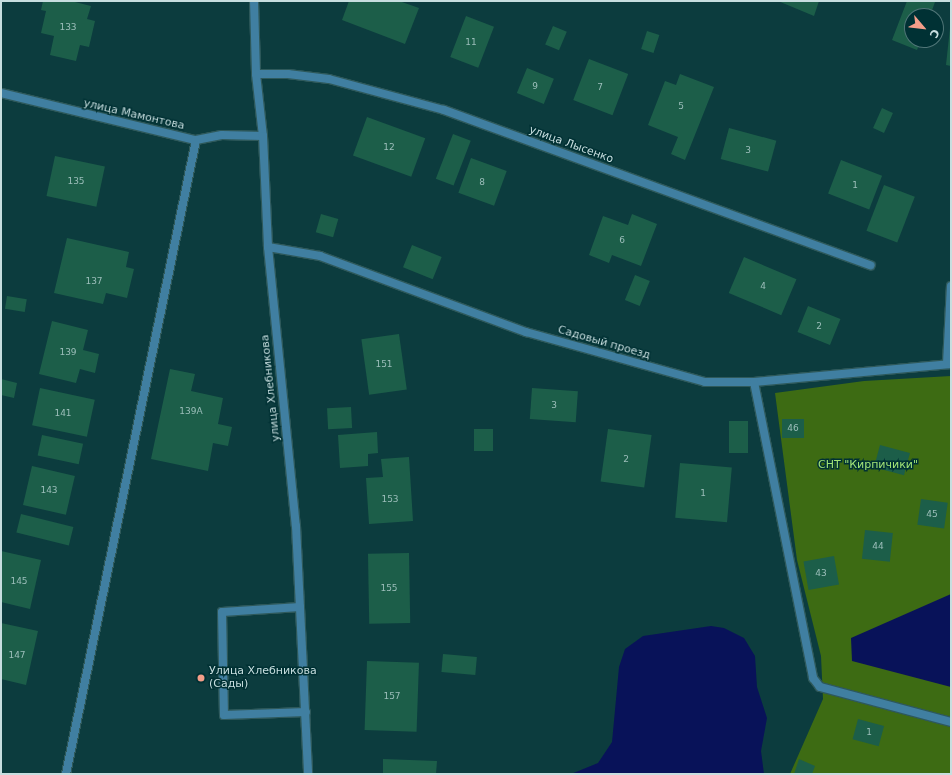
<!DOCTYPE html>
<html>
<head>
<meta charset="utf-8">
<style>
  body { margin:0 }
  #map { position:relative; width:952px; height:775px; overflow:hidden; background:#0c3c3e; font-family:"DejaVu Sans",sans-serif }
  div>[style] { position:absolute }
  .green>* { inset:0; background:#3d6b13 }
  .water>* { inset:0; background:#081259 }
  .building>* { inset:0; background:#1c5e49; transform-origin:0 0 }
  .roads { filter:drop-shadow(1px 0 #2e595b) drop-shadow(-1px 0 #2e595b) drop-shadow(0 1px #2e595b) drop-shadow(0 -1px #2e595b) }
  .service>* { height:8px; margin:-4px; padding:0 4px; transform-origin:4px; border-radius:4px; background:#407fa1 }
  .minor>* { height:8px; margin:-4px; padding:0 4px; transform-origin:4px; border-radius:4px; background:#407fa1 }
  .tertiary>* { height:8px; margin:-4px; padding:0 4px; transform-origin:4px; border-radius:4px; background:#407fa1 }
  .dots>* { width:11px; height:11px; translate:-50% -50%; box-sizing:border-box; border:2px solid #003134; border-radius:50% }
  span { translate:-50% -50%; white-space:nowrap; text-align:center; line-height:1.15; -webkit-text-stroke:3px #003134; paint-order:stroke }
  .number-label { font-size:9px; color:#9cbeba }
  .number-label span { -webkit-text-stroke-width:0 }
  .street-label { font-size:11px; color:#c7dedf }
  .park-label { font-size:11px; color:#a1e376 }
  .poi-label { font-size:11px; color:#c7dedf }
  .left { translate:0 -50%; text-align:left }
  .frame { position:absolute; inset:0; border:2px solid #c7dedf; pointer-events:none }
  .north { position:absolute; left:904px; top:8px; width:40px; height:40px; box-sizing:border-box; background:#003134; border:1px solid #507678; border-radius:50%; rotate:118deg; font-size:11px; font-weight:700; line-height:16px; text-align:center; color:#c7dedf }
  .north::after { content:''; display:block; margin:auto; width:14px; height:18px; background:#f49e89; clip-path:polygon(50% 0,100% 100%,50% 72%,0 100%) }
</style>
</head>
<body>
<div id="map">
  <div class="green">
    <div style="clip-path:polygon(951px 376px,951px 774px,790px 774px,823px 699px,821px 656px,797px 560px,775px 393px,864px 381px)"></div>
  </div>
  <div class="water">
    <div style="clip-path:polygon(951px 594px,951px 687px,852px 661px,851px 638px)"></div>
    <div style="clip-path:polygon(711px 626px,724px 628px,744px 638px,755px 656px,757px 687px,767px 718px,761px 751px,764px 774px,571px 774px,598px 763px,612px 742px,619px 667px,625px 649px,643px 636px)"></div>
  </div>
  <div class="building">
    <div style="clip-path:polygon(43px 1px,71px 1px,91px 6px,87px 19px,95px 21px,89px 47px,80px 45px,76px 61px,50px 55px,54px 36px,41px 33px,46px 11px,41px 10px)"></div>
    <div style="clip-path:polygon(349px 1px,399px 1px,419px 8px,405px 44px,342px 20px)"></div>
    <div style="clip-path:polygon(778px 1px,819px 1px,814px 16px)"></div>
    <div style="clip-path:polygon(907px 1px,935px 2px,930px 16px,912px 16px,912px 40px,921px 40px,917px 50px,892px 40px)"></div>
    <div style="left:466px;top:16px;width:30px;height:44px;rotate:21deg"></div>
    <div style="left:553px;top:26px;width:15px;height:20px;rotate:23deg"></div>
    <div style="clip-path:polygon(950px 28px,951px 28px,951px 66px,946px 65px)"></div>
    <div style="left:647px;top:31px;width:13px;height:19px;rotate:18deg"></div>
    <div style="left:589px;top:59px;width:42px;height:44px;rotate:21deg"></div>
    <div style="left:527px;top:68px;width:29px;height:27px;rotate:22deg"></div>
    <div style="clip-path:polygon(680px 74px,714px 87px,685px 160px,671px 154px,678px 137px,648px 125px,665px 81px,676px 85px)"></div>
    <div style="left:882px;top:108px;width:12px;height:22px;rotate:24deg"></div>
    <div style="left:367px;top:117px;width:62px;height:41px;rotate:20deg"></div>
    <div style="left:729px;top:128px;width:49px;height:32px;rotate:15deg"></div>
    <div style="left:453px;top:134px;width:19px;height:48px;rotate:21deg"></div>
    <div style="left:55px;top:156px;width:51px;height:41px;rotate:12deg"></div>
    <div style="left:471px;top:158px;width:38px;height:37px;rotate:20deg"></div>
    <div style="left:841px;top:160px;width:44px;height:36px;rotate:21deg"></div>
    <div style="left:884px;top:185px;width:33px;height:49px;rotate:21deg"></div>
    <div style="left:321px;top:214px;width:18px;height:19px;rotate:16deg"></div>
    <div style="clip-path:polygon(632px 214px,657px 224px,641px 266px,612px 255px,609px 263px,589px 255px,603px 216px,628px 225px)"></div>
    <div style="clip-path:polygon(67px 238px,129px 252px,126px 267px,134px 269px,127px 298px,106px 293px,103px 304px,54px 293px)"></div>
    <div style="left:412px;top:245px;width:32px;height:24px;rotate:22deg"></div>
    <div style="left:744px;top:257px;width:57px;height:39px;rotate:23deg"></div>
    <div style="left:635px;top:275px;width:16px;height:27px;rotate:22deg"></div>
    <div style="left:7px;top:296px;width:20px;height:13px;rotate:9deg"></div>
    <div style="left:808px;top:306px;width:35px;height:28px;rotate:22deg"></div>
    <div style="clip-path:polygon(52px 321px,88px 330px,83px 350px,99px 354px,95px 373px,80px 369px,76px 383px,39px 374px)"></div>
    <div style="left:399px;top:334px;width:56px;height:38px;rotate:82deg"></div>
    <div style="clip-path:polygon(170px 369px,195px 374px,191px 391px,223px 398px,218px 424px,232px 427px,228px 446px,213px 443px,208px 471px,151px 459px)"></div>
    <div style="clip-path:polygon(1px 379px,17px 383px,14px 398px,1px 395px)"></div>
    <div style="left:40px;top:388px;width:56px;height:38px;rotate:12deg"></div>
    <div style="left:532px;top:388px;width:46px;height:31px;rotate:4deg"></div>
    <div style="left:351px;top:407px;width:21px;height:24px;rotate:87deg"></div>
    <div style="left:782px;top:419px;width:22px;height:19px"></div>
    <div style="left:729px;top:421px;width:19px;height:32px"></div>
    <div style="left:474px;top:429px;width:19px;height:22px"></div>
    <div style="left:608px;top:429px;width:44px;height:53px;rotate:8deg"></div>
    <div style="clip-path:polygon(377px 432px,378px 453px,368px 454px,368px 466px,340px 468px,338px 435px)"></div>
    <div style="left:42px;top:435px;width:42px;height:21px;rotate:12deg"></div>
    <div style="left:880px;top:445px;width:31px;height:23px;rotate:15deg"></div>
    <div style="clip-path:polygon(409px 457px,413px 521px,369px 524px,366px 478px,383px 477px,381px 459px)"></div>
    <div style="left:680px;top:463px;width:52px;height:55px;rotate:5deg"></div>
    <div style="left:32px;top:466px;width:44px;height:40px;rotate:13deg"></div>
    <div style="left:921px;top:499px;width:27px;height:26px;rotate:8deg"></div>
    <div style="left:21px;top:514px;width:54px;height:19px;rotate:14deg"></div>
    <div style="left:865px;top:530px;width:28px;height:29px;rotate:6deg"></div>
    <div style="clip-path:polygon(1px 551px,41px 560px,30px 609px,1px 602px)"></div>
    <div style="left:409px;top:553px;width:70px;height:41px;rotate:89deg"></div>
    <div style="left:834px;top:556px;width:29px;height:31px;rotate:80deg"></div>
    <div style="clip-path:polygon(1px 623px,38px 631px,26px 685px,1px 679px)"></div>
    <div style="left:443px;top:654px;width:34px;height:18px;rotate:5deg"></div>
    <div style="left:367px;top:661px;width:52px;height:69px;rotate:2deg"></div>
    <div style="left:858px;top:719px;width:27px;height:21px;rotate:15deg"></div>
    <div style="clip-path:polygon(383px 759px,437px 761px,436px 774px,383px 774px)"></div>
    <div style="clip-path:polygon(799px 759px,815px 766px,812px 774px,794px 774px)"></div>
  </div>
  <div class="roads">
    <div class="service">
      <div style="left:268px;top:247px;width:53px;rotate:9.8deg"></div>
      <div style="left:320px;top:256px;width:220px;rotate:20.3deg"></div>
      <div style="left:526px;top:332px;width:186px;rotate:15.6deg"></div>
      <div style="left:705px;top:382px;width:49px"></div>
      <div style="left:754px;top:382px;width:198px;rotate:-5.2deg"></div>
      <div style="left:754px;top:382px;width:302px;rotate:78.7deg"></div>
      <div style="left:813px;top:678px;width:11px;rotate:52deg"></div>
      <div style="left:820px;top:687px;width:136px;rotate:15deg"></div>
      <div style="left:300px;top:607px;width:78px;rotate:176.3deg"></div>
      <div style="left:222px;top:612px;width:103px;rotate:88.9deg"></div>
      <div style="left:224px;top:715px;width:82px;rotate:-2.1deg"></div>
    </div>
    <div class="minor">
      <div style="left:256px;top:74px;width:32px"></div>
      <div style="left:288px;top:74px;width:41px;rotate:7deg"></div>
      <div style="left:329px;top:79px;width:119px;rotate:15.1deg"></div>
      <div style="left:444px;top:110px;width:454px;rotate:20deg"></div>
      <div style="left:1px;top:93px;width:201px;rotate:13.6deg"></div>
      <div style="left:196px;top:140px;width:26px;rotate:-11deg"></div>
      <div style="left:222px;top:135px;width:41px;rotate:1.4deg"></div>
      <div style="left:947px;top:364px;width:78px;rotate:-87.1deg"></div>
      <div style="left:66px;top:774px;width:647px;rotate:-78.41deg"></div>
    </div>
    <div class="tertiary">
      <div style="left:254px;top:1px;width:73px;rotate:88.4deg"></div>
      <div style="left:256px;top:74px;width:62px;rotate:83.6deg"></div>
      <div style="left:263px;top:136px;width:111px;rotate:87.4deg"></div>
      <div style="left:268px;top:247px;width:280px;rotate:84.3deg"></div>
      <div style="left:296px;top:526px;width:248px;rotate:87.2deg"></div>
    </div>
  </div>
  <div class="dots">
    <div style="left:201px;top:678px;background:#f49e89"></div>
  </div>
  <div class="number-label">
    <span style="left:68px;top:27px">133</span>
    <span style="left:471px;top:42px">11</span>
    <span style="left:535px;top:86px">9</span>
    <span style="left:600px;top:87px">7</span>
    <span style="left:681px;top:106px">5</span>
    <span style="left:389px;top:147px">12</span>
    <span style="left:748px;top:150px">3</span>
    <span style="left:76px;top:181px">135</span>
    <span style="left:482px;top:182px">8</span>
    <span style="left:855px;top:185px">1</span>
    <span style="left:622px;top:240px">6</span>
    <span style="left:94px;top:281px">137</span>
    <span style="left:763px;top:286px">4</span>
    <span style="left:819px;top:326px">2</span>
    <span style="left:68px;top:352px">139</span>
    <span style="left:384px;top:364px">151</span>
    <span style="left:554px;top:405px">3</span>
    <span style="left:191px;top:411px">139А</span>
    <span style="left:63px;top:413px">141</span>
    <span style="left:793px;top:428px">46</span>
    <span style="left:626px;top:459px">2</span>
    <span style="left:49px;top:490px">143</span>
    <span style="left:703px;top:493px">1</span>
    <span style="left:390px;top:499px">153</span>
    <span style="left:932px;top:514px">45</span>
    <span style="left:878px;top:546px">44</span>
    <span style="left:821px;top:573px">43</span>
    <span style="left:19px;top:581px">145</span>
    <span style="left:389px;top:588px">155</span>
    <span style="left:17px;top:655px">147</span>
    <span style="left:392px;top:696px">157</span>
    <span style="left:869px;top:732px">1</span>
  </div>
  <div class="street-label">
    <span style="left:134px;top:115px;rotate:13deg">улица Мамонтова</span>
    <span style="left:571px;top:145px;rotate:20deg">улица Лысенко</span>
    <span style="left:604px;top:343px;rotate:16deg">Садовый проезд</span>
    <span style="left:271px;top:388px;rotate:-96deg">улица Хлебникова</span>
  </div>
  <div class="park-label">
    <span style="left:868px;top:465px">СНТ "Кирпичики"</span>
  </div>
  <div class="poi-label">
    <span class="left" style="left:209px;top:678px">Улица Хлебникова<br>(Сады)</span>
  </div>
  <div class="frame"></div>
  <div class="north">С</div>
</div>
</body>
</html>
